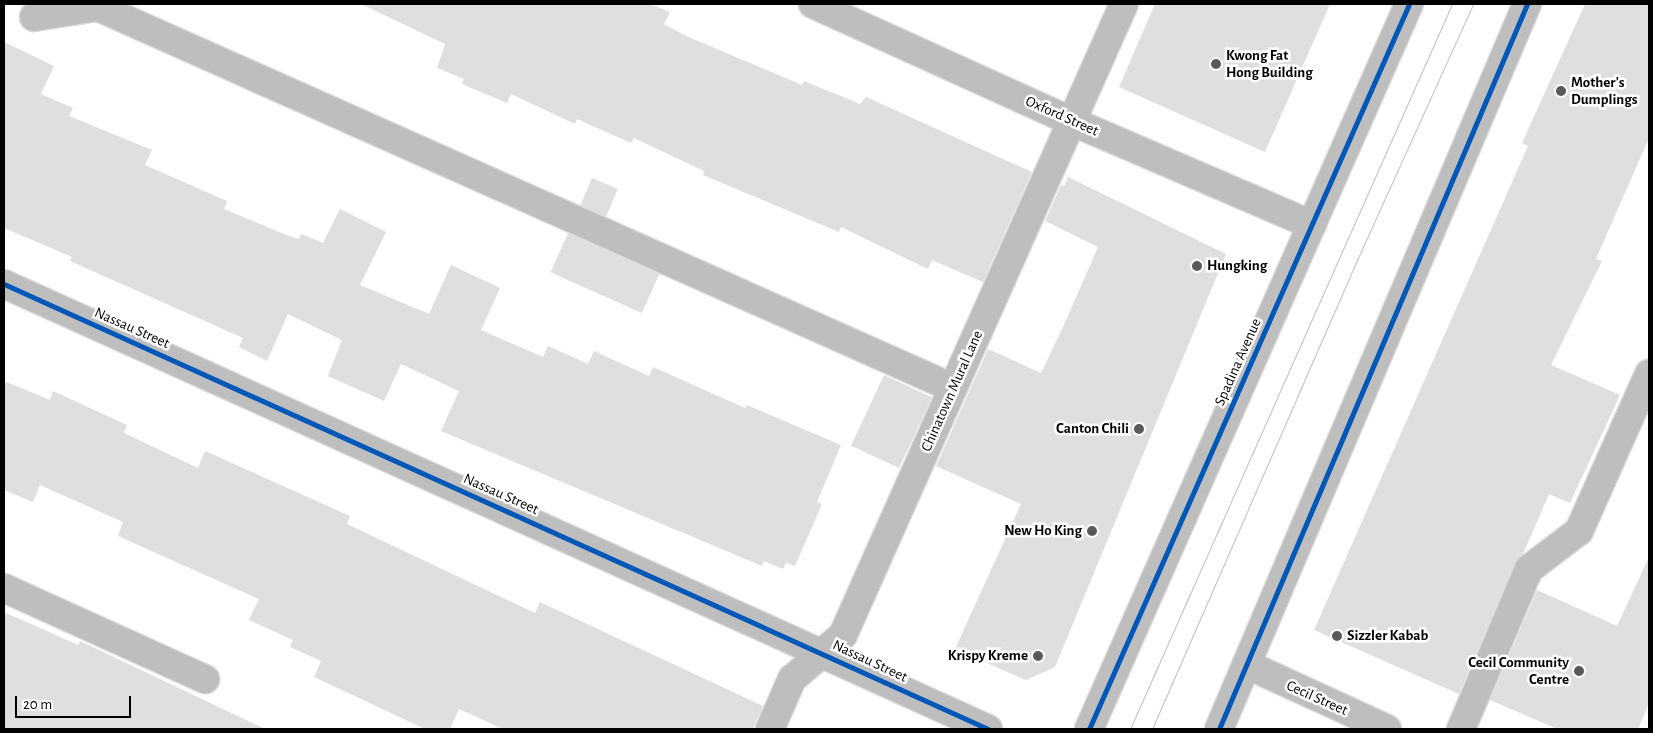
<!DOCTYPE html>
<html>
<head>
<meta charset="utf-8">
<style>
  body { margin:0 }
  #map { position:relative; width:1653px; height:733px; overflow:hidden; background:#fff; font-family:"Alegreya Sans",sans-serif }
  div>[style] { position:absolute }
  .building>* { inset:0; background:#dfdfdf; transform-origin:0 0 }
  .roads { filter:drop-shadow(1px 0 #dbdbdb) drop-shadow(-1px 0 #dbdbdb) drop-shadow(0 1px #dbdbdb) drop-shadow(0 -1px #dbdbdb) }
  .minor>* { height:28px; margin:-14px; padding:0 14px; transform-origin:14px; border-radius:14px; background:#bebebe }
  .major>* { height:28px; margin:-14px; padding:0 14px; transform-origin:14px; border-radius:14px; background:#bebebe }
  .tram>* { height:1px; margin:-0.5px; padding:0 0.5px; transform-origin:0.5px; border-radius:0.5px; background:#bebebe }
  .cycleway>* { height:5px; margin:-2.5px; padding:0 2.5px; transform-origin:2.5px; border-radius:2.5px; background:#0057b8 }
  .dots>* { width:14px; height:14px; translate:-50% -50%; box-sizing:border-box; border:2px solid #fff; border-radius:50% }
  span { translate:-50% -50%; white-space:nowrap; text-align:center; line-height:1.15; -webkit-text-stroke:5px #fff; paint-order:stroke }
  .poi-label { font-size:15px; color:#000; font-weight:700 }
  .left { translate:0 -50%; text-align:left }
  .right { translate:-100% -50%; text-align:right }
  .street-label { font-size:15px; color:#000 }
  .frame { position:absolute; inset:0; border:5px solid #000; pointer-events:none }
  .scale { position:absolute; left:15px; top:696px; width:116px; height:22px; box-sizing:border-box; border:2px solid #000; border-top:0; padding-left:6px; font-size:15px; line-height:18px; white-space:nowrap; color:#000; -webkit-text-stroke:4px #fff; paint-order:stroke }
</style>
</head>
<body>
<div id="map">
  <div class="building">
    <div style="clip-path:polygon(361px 4px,650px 4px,670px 12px,664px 24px,684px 35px,802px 85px,804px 81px,860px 104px,866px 97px,1032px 172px,983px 282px,932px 260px,928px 269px,841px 227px,839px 232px,703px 175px,704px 171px,634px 138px,631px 143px,577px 119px,575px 124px,511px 94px,507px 103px,462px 84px,464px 79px,437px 68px,445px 44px)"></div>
    <div style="clip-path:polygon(1155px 4px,1330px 4px,1265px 152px,1119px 87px)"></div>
    <div style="clip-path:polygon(1585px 4px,1649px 4px,1649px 138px,1596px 259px,1602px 261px,1551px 365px,1620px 395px,1570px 503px,1549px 494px,1523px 554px,1515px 563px,1459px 694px,1314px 630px,1528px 146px,1522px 143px)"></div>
    <div style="clip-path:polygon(4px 42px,54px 66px,41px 94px,73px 108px,69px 116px,152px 150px,145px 165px,227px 201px,224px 209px,286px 235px,299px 239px,301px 234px,323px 243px,340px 209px,386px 232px,360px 285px,429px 314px,451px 265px,500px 288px,481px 330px,543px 357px,548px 346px,588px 364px,594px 351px,649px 376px,653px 367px,745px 408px,747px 405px,841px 445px,817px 502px,822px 504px,795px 566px,786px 563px,783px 569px,764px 561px,762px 566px,441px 431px,459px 391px,401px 364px,384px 401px,328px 376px,342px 340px,288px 314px,267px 361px,239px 347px,243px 338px,70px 261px,72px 257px,4px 228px)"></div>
    <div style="clip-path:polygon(1068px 177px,1226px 254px,1055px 667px,1026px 680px,955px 649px,1021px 504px,936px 466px,988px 349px,1041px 373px,1063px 327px,1098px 247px,1045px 221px,1061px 185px,1064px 186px)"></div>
    <div style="left:592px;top:178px;width:28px;height:30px;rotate:23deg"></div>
    <div style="left:568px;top:233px;width:100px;height:43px;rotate:24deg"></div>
    <div style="left:884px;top:375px;width:53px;height:78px;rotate:25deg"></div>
    <div style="clip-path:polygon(4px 381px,50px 400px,53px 391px,127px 425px,124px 433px,198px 468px,205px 451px,350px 516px,347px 524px,535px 613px,540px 602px,763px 706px,753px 729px,503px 729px,459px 709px,450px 729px,425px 729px,314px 677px,321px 661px,290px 647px,293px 640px,249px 620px,259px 599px,118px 536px,123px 522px,40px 485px,33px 502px,4px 490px)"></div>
    <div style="clip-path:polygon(1649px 557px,1649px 703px,1638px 729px,1557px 729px,1490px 700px,1537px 590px,1617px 626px)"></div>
    <div style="clip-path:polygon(4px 612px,78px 645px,80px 641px,265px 729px,4px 729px)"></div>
  </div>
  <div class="roads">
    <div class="minor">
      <div style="left:813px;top:4px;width:286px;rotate:24.4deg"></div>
      <div style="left:1073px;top:122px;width:260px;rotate:23.3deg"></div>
      <div style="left:34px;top:17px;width:65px;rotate:-8.9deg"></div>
      <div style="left:98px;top:7px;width:936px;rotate:24.02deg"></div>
      <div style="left:4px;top:284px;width:1080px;rotate:24.33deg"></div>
      <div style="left:4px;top:588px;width:221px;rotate:24.4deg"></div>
      <div style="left:1248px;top:665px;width:153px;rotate:24.7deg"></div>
      <div style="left:770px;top:729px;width:55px;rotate:-66.3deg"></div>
      <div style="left:792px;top:679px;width:67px;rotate:-40.8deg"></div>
      <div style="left:843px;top:635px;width:691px;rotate:-66deg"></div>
      <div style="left:1461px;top:729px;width:174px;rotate:-67deg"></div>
      <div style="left:1529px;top:569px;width:63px;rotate:-37.2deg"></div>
      <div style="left:1579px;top:531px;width:172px;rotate:-66deg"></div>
    </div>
    <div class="major">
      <div style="left:1089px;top:729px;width:792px;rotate:-66.18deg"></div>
      <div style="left:1219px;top:729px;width:788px;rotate:-66.98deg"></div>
    </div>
  </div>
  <div class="tram">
    <div style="left:1130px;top:729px;width:793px;rotate:-66.05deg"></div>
    <div style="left:1152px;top:729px;width:512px;rotate:-66.39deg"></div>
    <div style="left:1357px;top:260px;width:281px;rotate:-65.6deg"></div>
  </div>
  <div class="cycleway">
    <div style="left:4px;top:284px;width:1080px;rotate:24.33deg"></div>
    <div style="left:1089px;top:729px;width:792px;rotate:-66.18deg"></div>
    <div style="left:1219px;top:729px;width:788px;rotate:-66.98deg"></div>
  </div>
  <div class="dots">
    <div style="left:1216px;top:64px;background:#595959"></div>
    <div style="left:1561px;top:91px;background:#595959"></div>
    <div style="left:1197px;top:266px;background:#595959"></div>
    <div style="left:1139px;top:429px;background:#595959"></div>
    <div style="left:1092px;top:531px;background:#595959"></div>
    <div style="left:1337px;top:636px;background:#595959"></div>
    <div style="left:1038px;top:656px;background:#595959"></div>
    <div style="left:1579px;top:671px;background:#595959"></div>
  </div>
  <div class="poi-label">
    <span class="left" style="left:1226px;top:64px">Kwong Fat<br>Hong Building</span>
    <span class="left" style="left:1571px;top:91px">Mother's<br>Dumplings</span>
    <span class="left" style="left:1207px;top:266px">Hungking</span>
    <span class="right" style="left:1129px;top:429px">Canton Chili</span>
    <span class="right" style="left:1082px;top:531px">New Ho King</span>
    <span class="left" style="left:1347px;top:636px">Sizzler Kabab</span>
    <span class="right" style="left:1028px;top:656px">Krispy Kreme</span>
    <span class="right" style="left:1569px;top:671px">Cecil Community<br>Centre</span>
  </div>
  <div class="street-label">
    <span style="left:1062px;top:116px;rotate:24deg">Oxford Street</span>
    <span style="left:132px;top:328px;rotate:24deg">Nassau Street</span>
    <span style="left:1238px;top:362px;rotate:-66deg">Spadina Avenue</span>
    <span style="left:952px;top:391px;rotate:-66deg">Chinatown Mural Lane</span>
    <span style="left:501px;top:494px;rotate:24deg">Nassau Street</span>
    <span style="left:870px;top:661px;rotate:25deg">Nassau Street</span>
    <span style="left:1317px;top:698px;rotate:24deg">Cecil Street</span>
  </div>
  <div class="frame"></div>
  <div class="scale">20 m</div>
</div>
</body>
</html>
